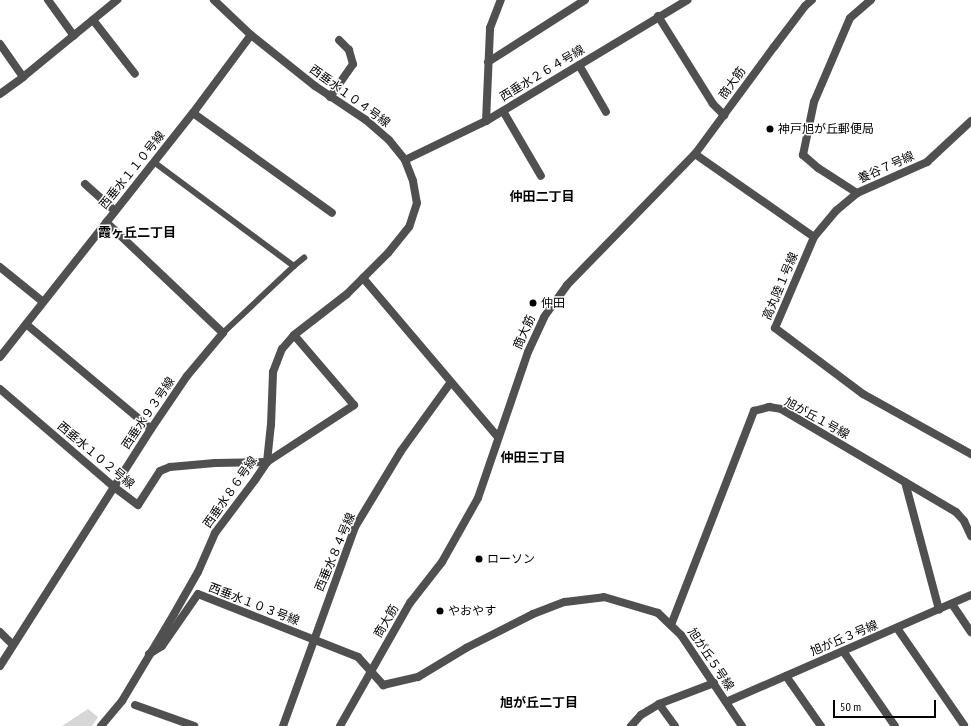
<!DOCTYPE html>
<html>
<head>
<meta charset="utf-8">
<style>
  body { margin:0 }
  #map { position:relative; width:971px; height:726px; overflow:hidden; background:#fff; font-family:"PT Sans Narrow","Noto Sans JP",sans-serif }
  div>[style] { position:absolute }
  .green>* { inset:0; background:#d7d7d7 }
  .service>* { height:5.5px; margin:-2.75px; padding:0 2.75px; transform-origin:2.75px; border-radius:2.75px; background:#505050 }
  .minor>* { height:8px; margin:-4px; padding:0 4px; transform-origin:4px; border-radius:4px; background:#505050 }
  .tertiary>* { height:8px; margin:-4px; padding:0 4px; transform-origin:4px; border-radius:4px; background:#505050 }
  .dots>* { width:11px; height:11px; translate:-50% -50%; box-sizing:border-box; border:2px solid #fff; border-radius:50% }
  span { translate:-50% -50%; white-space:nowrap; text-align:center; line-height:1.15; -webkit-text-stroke:3px #fff; paint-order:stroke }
  .street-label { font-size:12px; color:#000 }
  .poi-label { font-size:12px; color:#000 }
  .left { translate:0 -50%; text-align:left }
  .neighbourhood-label { font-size:13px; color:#000; font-weight:700 }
  .scale { position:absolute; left:833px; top:700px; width:103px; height:18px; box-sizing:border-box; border:2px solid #000; border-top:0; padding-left:5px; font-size:12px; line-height:14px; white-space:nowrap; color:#000; -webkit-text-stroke:3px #fff; paint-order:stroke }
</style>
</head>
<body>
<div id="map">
  <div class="green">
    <div style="clip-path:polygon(88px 709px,98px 717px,92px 726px,62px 726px)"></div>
  </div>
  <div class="service">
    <div style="left:154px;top:162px;width:174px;rotate:36.6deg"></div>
    <div style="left:294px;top:266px;width:13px;rotate:-39deg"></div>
    <div style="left:223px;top:333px;width:98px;rotate:-43.3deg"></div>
  </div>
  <div class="minor">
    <div style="left:48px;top:0;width:44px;rotate:54.2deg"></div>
    <div style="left:214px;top:0;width:51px;rotate:43.4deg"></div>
    <div style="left:251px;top:35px;width:82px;rotate:38.6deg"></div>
    <div style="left:315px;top:86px;width:61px;rotate:33.7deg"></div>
    <div style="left:366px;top:120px;width:30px;rotate:41deg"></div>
    <div style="left:389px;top:140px;width:26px;rotate:51deg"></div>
    <div style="left:405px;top:160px;width:22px;rotate:69deg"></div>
    <div style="left:413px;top:181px;width:22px;rotate:80deg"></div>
    <div style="left:417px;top:203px;width:25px;rotate:108deg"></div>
    <div style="left:409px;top:227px;width:33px;rotate:129deg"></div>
    <div style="left:388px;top:253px;width:35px;rotate:135deg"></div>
    <div style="left:363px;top:278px;width:209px;rotate:49.7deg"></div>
    <div style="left:658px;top:16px;width:104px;rotate:58deg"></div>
    <div style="left:713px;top:104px;width:16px;rotate:45deg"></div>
    <div style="left:93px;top:20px;width:68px;rotate:52.1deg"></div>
    <div style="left:0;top:44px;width:40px;rotate:55.1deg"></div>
    <div style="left:488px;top:62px;width:115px;rotate:-32.6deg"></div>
    <div style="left:579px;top:65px;width:54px;rotate:60.1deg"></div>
    <div style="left:0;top:94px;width:29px;rotate:-36deg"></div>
    <div style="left:23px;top:77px;width:122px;rotate:-39.3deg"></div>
    <div style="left:330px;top:97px;width:40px;rotate:-55.1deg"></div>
    <div style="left:353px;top:64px;width:15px;rotate:-106deg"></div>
    <div style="left:349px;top:50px;width:14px;rotate:-135deg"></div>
    <div style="left:503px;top:111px;width:75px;rotate:59.7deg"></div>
    <div style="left:193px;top:113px;width:171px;rotate:35.7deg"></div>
    <div style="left:486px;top:121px;width:93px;rotate:-87.5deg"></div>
    <div style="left:490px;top:28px;width:30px;rotate:-69deg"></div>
    <div style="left:695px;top:154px;width:145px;rotate:34.9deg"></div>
    <div style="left:814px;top:237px;width:99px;rotate:113.2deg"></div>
    <div style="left:775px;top:328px;width:110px;rotate:36.9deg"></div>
    <div style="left:863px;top:394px;width:124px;rotate:29.1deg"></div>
    <div style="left:405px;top:160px;width:90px;rotate:-25.7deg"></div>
    <div style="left:486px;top:121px;width:235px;rotate:-31deg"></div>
    <div style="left:85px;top:184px;width:40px;rotate:42deg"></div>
    <div style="left:857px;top:193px;width:46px;rotate:-147.3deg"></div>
    <div style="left:818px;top:168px;width:20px;rotate:-139deg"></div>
    <div style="left:803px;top:155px;width:54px;rotate:-78.3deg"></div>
    <div style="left:814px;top:102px;width:91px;rotate:-66.8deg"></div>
    <div style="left:850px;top:18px;width:28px;rotate:-41deg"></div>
    <div style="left:814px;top:237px;width:35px;rotate:-50deg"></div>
    <div style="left:837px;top:210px;width:26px;rotate:-40deg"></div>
    <div style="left:857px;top:193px;width:77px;rotate:-23.9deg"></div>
    <div style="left:927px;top:162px;width:60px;rotate:-43deg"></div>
    <div style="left:0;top:267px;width:55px;rotate:39.1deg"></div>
    <div style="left:26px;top:324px;width:163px;rotate:40deg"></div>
    <div style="left:0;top:357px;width:311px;rotate:-51.7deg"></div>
    <div style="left:193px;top:113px;width:97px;rotate:-53.4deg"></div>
    <div style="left:0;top:389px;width:150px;rotate:40.7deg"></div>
    <div style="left:114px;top:487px;width:30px;rotate:37deg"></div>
    <div style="left:138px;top:505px;width:40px;rotate:-57.1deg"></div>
    <div style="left:160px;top:471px;width:11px;rotate:-22deg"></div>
    <div style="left:170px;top:467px;width:45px;rotate:-5.1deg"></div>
    <div style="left:215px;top:463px;width:52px;rotate:-1.1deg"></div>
    <div style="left:267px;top:462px;width:104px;rotate:-33.2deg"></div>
    <div style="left:354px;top:405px;width:92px;rotate:-130.6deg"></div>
    <div style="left:905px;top:482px;width:132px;rotate:75.1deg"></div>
    <div style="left:952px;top:604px;width:34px;rotate:56deg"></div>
    <div style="left:671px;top:625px;width:230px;rotate:-68.8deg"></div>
    <div style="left:754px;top:411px;width:16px;rotate:-15deg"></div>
    <div style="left:769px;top:407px;width:12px;rotate:9deg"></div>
    <div style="left:781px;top:409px;width:203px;rotate:30.5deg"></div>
    <div style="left:956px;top:512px;width:12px;rotate:48deg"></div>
    <div style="left:964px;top:521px;width:17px;rotate:65deg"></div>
    <div style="left:897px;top:628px;width:118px;rotate:55.4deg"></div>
    <div style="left:0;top:632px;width:18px;rotate:45deg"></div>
    <div style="left:843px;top:651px;width:91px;rotate:55.3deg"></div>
    <div style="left:149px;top:654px;width:15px;rotate:-32deg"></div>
    <div style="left:162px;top:646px;width:63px;rotate:-55.3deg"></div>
    <div style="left:198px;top:594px;width:172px;rotate:21.5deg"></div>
    <div style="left:358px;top:657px;width:38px;rotate:48deg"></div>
    <div style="left:383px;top:685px;width:36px;rotate:-13deg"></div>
    <div style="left:418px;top:677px;width:56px;rotate:-31.1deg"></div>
    <div style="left:466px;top:648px;width:75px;rotate:-26.9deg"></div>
    <div style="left:533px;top:614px;width:34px;rotate:-21deg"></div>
    <div style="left:565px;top:602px;width:39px;rotate:-7deg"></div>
    <div style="left:604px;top:597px;width:56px;rotate:16.5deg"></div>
    <div style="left:658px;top:613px;width:32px;rotate:44deg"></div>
    <div style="left:681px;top:635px;width:110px;rotate:56.2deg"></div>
    <div style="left:0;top:666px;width:281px;rotate:-57.5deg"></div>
    <div style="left:151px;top:429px;width:64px;rotate:-55.8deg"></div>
    <div style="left:187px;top:376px;width:56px;rotate:-50.1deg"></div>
    <div style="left:223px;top:333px;width:161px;rotate:-136.5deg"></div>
    <div style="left:786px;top:676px;width:61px;rotate:55deg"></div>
    <div style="left:726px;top:702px;width:267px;rotate:-23.6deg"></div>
    <div style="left:659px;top:704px;width:27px;rotate:54deg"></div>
    <div style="left:135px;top:705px;width:63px;rotate:19.6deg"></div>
    <div style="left:101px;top:726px;width:33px;rotate:-50deg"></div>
    <div style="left:122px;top:701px;width:101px;rotate:-59.1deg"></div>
    <div style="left:174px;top:614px;width:48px;rotate:-60.3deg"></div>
    <div style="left:198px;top:572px;width:43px;rotate:-66.4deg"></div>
    <div style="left:215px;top:533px;width:66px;rotate:-53deg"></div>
    <div style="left:255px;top:480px;width:22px;rotate:-56deg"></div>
    <div style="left:267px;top:462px;width:37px;rotate:-84deg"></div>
    <div style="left:271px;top:425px;width:53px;rotate:-87.8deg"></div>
    <div style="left:273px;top:372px;width:25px;rotate:-69deg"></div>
    <div style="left:282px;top:349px;width:18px;rotate:-49deg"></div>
    <div style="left:294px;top:335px;width:67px;rotate:-37.7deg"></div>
    <div style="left:347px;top:294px;width:23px;rotate:-45deg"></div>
    <div style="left:283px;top:726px;width:212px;rotate:-70.1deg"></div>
    <div style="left:355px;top:527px;width:89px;rotate:-58.8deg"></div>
    <div style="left:401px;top:451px;width:85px;rotate:-54.1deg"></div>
    <div style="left:631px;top:726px;width:15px;rotate:-48deg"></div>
    <div style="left:641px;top:715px;width:21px;rotate:-31deg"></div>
    <div style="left:659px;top:704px;width:59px;rotate:-20.9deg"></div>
  </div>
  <div class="tertiary">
    <div style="left:340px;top:726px;width:142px;rotate:-60.4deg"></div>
    <div style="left:410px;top:603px;width:52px;rotate:-52deg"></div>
    <div style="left:442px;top:562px;width:73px;rotate:-60.6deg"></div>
    <div style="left:478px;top:498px;width:154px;rotate:-71.1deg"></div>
    <div style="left:528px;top:352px;width:38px;rotate:-65deg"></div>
    <div style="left:544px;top:317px;width:39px;rotate:-54deg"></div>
    <div style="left:567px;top:285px;width:183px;rotate:-45.7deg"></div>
    <div style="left:695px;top:154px;width:133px;rotate:-53.6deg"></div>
    <div style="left:774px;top:47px;width:51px;rotate:-52.9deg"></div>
    <div style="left:805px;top:6px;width:9px;rotate:-41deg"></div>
  </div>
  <div class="dots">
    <div style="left:770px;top:129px;background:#000"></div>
    <div style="left:533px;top:303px;background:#000"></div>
    <div style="left:479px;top:559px;background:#000"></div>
    <div style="left:440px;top:611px;background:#000"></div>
  </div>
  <div class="street-label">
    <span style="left:542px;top:73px;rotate:-31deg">西垂水２６４号線</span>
    <span style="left:732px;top:83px;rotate:-54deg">商大筋</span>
    <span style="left:350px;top:96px;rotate:36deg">西垂水１０４号線</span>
    <span style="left:886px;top:167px;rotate:-24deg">養谷７号線</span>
    <span style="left:132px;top:170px;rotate:-51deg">西垂水１１０号線</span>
    <span style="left:780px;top:286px;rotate:-67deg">高丸陸１号線</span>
    <span style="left:524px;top:332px;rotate:-66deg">商大筋</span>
    <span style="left:148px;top:413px;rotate:-56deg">西垂水９３号線</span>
    <span style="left:817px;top:418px;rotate:29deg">旭が丘１号線</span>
    <span style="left:96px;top:455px;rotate:40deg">西垂水１０２号線</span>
    <span style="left:230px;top:492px;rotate:-55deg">西垂水８６号線</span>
    <span style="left:335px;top:552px;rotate:-67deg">西垂水８４号線</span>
    <span style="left:254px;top:604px;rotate:21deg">西垂水１０３号線</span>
    <span style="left:386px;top:621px;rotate:-59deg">商大筋</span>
    <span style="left:844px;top:638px;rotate:-23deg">旭が丘３号線</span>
    <span style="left:711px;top:659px;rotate:56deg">旭が丘５号線</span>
  </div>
  <div class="poi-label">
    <span class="left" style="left:778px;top:129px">神戸旭が丘郵便局</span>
    <span class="left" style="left:541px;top:303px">仲田</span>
    <span class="left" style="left:487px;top:559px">ローソン</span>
    <span class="left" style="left:448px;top:611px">やおやす</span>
  </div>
  <div class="neighbourhood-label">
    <span style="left:542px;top:197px">仲田二丁目</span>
    <span style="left:137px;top:233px">霞ヶ丘二丁目</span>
    <span style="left:533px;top:458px">仲田三丁目</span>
    <span style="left:539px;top:703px">旭が丘二丁目</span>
  </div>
  <div class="scale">50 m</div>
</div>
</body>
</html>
